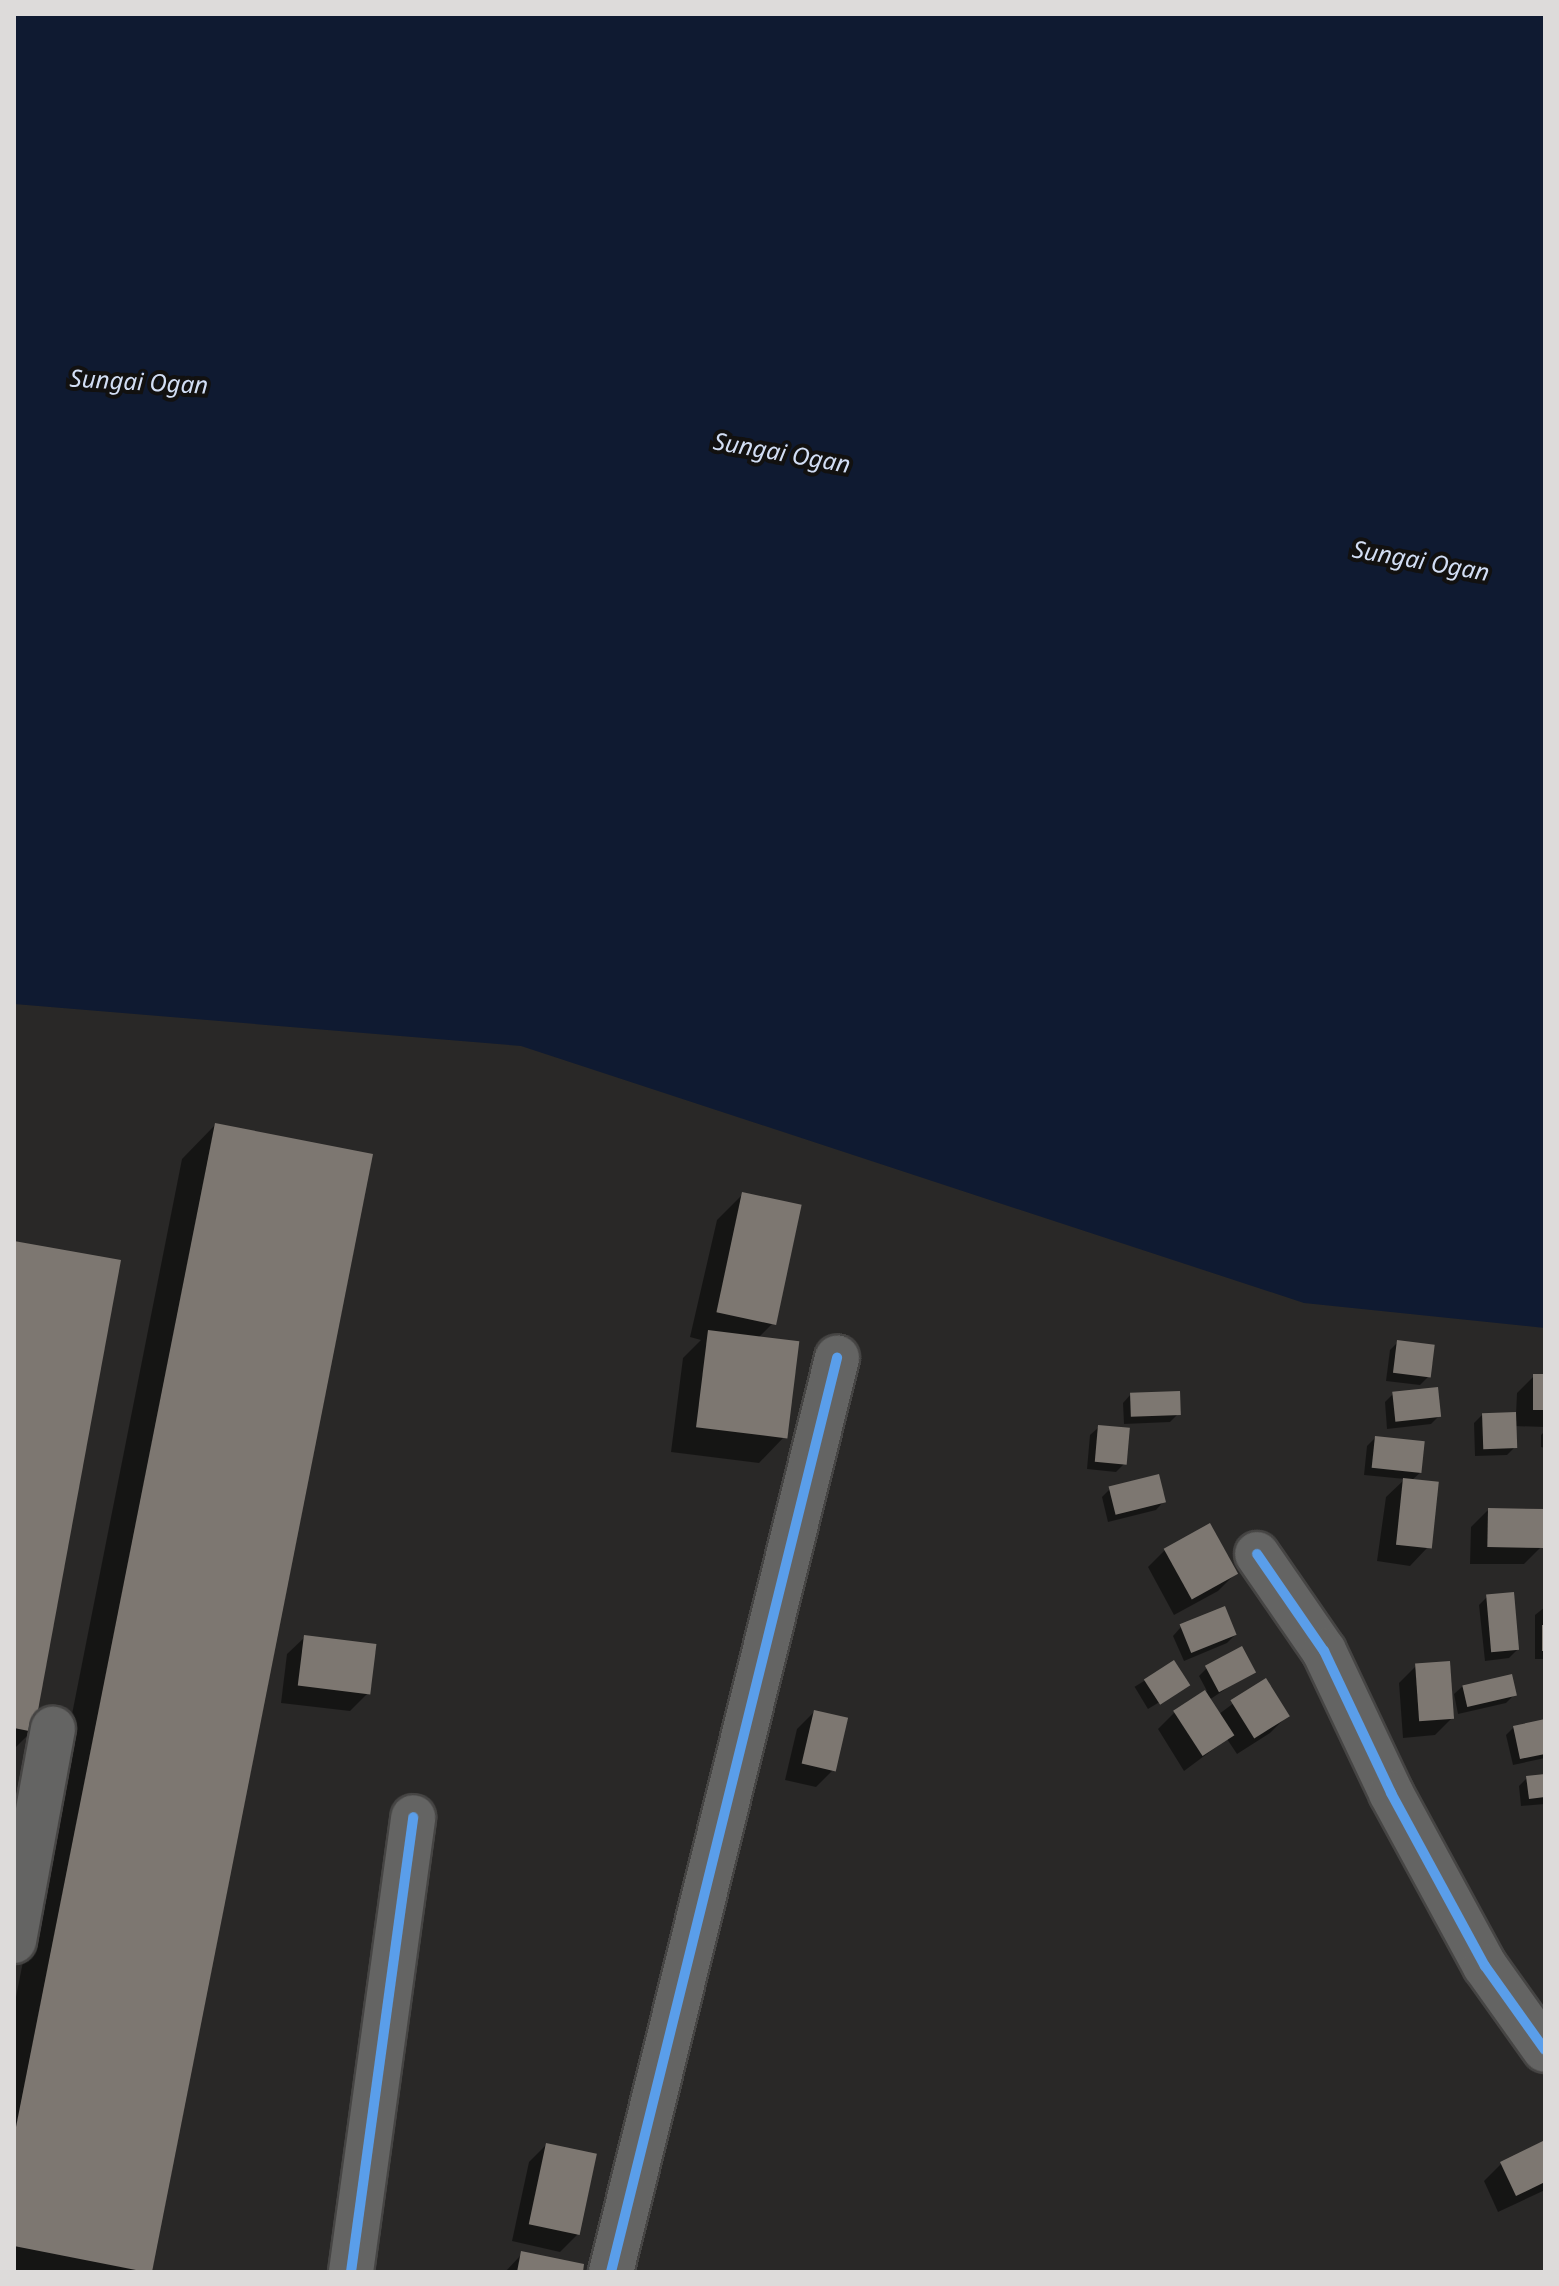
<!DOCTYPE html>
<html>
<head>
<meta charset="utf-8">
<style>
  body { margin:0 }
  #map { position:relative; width:1559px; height:2286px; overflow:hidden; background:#292827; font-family:"Noto Sans",sans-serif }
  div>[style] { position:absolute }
  .water>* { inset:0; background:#0f1a31 }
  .shadow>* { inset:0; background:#0007; transform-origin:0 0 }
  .building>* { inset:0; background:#7d7771; transform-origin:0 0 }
  .roads { filter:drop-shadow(2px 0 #464544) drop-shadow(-2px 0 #464544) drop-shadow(0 2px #464544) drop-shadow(0 -2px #464544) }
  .minor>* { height:44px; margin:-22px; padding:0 22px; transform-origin:22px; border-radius:22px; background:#646463 }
  .cycleway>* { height:10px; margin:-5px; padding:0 5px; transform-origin:5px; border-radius:5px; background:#5a9eea }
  span { translate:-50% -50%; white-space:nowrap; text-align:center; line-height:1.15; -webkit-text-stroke:8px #121110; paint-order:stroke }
  .water-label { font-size:24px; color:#d2def4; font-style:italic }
  .frame { position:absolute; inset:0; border:16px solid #dddbda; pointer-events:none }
</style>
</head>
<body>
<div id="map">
  <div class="water">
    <div style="clip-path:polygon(14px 14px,1545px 14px,1545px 1328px,1304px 1303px,521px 1046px,14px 1004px)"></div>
  </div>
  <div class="shadow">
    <div style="clip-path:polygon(215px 1125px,150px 2272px,14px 2272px,14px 2007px,182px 1159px)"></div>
    <div style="clip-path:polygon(743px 1194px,772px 1324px,758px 1338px,784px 1437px,759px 1463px,671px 1452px,683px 1358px,701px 1340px,690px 1337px,717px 1220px)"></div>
    <div style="clip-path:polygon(14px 1243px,32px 1731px,14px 1749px)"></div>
    <div style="clip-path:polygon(1398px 1342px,1428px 1377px,1420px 1385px,1386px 1381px,1390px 1350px)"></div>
    <div style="clip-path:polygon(1534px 1376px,1545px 1376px,1545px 1427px,1514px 1426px,1515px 1447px,1507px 1455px,1475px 1456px,1474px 1423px,1482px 1415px,1516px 1414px,1517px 1393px)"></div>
    <div style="clip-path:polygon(1131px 1394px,1178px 1414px,1170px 1422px,1124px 1424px,1123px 1403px)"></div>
    <div style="clip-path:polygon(1393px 1394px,1439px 1416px,1431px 1424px,1387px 1429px,1385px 1402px)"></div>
    <div style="clip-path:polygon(1099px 1427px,1124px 1464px,1116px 1472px,1087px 1469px,1090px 1435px)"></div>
    <div style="clip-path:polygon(1545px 1431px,1545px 1448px,1541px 1447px,1541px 1435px)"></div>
    <div style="clip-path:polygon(1375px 1438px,1421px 1472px,1411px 1481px,1427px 1548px,1410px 1566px,1377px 1561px,1386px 1497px,1405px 1479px,1364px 1475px,1367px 1446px)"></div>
    <div style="clip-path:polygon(1545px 1462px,1545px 1482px,1543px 1482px,1544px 1463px)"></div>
    <div style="clip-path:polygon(1110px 1489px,1164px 1501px,1156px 1510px,1108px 1522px,1102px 1497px)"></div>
    <div style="clip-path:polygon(1488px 1510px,1541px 1547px,1524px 1564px,1470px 1564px,1471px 1527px)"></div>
    <div style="clip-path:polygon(1165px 1550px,1235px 1574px,1218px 1591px,1174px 1615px,1148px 1567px)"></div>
    <div style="clip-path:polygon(1545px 1561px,1545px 1585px,1543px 1585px,1544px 1563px)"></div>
    <div style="clip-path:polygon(1487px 1597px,1517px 1650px,1509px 1658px,1485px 1661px,1479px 1605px)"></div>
    <div style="clip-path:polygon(1545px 1607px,1545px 1659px,1535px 1659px,1535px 1615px)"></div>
    <div style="clip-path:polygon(1181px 1627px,1235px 1635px,1227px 1643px,1184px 1661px,1173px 1636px)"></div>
    <div style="clip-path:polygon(305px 1637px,367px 1694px,350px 1711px,281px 1703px,287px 1654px)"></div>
    <div style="left:1174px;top:1663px;width:26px;height:46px;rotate:59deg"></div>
    <div style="clip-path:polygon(1416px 1666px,1452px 1718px,1435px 1735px,1403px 1738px,1399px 1683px)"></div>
    <div style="clip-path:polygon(1207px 1668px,1253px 1671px,1209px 1700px,1219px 1714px,1265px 1680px,1287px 1716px,1270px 1733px,1237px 1754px,1227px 1739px,1184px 1771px,1158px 1729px,1175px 1712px,1207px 1691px,1199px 1676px)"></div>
    <div style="clip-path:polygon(1463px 1686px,1514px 1695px,1506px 1703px,1458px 1714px,1454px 1694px)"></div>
    <div style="clip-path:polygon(814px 1712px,833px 1770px,816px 1787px,785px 1780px,797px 1729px)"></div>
    <div style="clip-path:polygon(1545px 1721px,1545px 1758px,1513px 1765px,1506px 1735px,1514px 1727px)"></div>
    <div style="clip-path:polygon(1545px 1776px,1545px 1804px,1521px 1806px,1519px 1786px,1527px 1778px)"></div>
    <div style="clip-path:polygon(1545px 2142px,1545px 2190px,1498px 2212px,1484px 2181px,1501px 2164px)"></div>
    <div style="clip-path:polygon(546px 2145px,577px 2235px,560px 2252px,512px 2241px,529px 2162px)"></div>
    <div style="clip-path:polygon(522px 2254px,581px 2272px,505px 2272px)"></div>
  </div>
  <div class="building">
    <div style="clip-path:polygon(215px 1123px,373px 1154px,152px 2272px,146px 2272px,14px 2246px,14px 2137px)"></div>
    <div style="left:742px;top:1192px;width:61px;height:123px;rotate:12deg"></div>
    <div style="clip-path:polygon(14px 1241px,121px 1260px,34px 1732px,14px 1728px)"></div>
    <div style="left:708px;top:1330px;width:92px;height:98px;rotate:7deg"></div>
    <div style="left:1397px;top:1340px;width:38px;height:33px;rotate:7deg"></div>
    <div style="left:1533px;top:1374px;width:12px;height:36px"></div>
    <div style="left:1438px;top:1387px;width:30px;height:46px;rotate:84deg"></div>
    <div style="left:1180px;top:1391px;width:24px;height:50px;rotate:88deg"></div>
    <div style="left:1516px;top:1412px;width:36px;height:34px;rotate:88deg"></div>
    <div style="left:1098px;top:1425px;width:32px;height:37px;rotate:5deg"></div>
    <div style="left:1375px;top:1436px;width:50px;height:32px;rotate:6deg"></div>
    <div style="left:1159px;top:1474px;width:29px;height:52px;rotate:76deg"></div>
    <div style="left:1403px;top:1478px;width:36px;height:67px;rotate:6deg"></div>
    <div style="left:1488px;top:1508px;width:57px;height:39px;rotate:1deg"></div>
    <div style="left:1210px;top:1523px;width:58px;height:53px;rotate:61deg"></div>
    <div style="left:1514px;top:1592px;width:58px;height:28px;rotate:85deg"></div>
    <div style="left:1225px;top:1606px;width:31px;height:49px;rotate:68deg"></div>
    <div style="left:1542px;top:1625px;width:3px;height:26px"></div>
    <div style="left:304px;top:1635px;width:73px;height:51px;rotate:7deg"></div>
    <div style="left:1242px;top:1646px;width:30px;height:42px;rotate:62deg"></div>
    <div style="left:1174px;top:1660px;width:30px;height:36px;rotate:57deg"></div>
    <div style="left:1450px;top:1661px;width:58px;height:35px;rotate:86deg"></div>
    <div style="left:1512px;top:1674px;width:22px;height:51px;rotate:77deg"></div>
    <div style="left:1266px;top:1678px;width:45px;height:42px;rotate:58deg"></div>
    <div style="left:1205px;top:1690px;width:54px;height:38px;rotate:57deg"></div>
    <div style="left:814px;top:1710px;width:35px;height:55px;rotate:13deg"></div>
    <div style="clip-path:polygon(1545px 1719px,1545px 1754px,1520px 1759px,1513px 1726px)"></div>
    <div style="clip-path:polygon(1545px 1774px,1545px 1797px,1529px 1799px,1526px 1776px)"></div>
    <div style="clip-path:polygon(1545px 2140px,1545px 2182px,1516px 2196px,1500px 2162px)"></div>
    <div style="left:546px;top:2143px;width:52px;height:83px;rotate:12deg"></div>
    <div style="clip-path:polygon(521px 2251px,584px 2264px,583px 2272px,517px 2272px)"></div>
  </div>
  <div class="roads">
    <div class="minor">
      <div style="left:1257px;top:1554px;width:118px;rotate:55.4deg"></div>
      <div style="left:1324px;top:1651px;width:157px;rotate:64.7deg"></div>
      <div style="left:1391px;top:1793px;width:197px;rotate:61.5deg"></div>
      <div style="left:1485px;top:1966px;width:103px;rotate:54.5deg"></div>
      <div style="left:14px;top:1941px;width:216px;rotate:-79.6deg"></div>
      <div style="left:351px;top:2272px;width:459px;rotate:-82.2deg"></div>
      <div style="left:611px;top:2272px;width:942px;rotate:-76.11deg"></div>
    </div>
  </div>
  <div class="cycleway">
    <div style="left:1257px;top:1554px;width:118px;rotate:55.4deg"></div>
    <div style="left:1324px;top:1651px;width:157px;rotate:64.7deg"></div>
    <div style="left:1391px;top:1793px;width:197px;rotate:61.5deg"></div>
    <div style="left:1485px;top:1966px;width:103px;rotate:54.5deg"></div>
    <div style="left:351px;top:2272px;width:459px;rotate:-82.2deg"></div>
    <div style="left:611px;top:2272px;width:942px;rotate:-76.11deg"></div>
  </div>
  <div class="water-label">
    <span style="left:139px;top:381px;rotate:3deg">Sungai Ogan</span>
    <span style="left:782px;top:452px;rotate:10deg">Sungai Ogan</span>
    <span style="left:1421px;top:560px;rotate:10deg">Sungai Ogan</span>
  </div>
  <div class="frame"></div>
</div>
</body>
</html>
